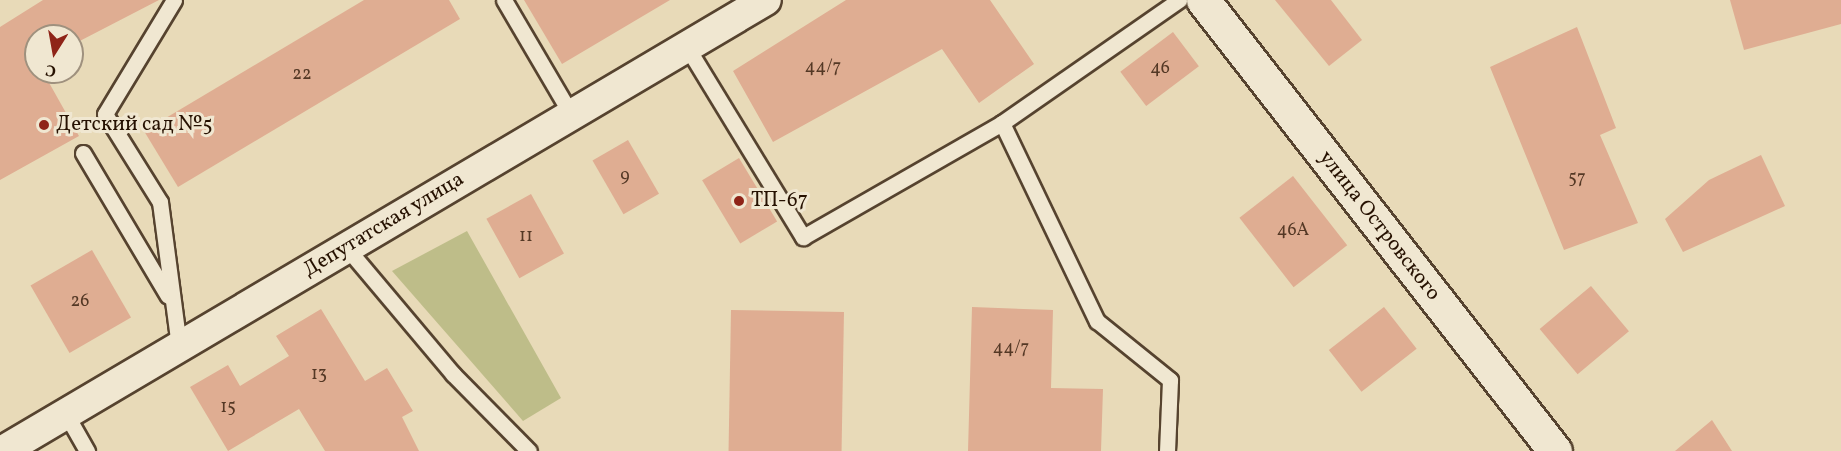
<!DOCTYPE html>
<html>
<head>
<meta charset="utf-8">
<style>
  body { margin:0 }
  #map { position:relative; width:1841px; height:451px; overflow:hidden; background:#e8dab8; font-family:Vollkorn,serif }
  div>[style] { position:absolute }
  .green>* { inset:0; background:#bebd89 }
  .building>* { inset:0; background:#dfad92; transform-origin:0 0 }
  .roads { filter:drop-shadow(2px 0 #56432f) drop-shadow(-2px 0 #56432f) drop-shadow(0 2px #56432f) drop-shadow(0 -2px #56432f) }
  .service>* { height:15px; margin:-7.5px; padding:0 7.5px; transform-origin:7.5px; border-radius:7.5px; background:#f0e7d1 }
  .minor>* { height:30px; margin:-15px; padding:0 15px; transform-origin:15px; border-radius:15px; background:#f0e7d1 }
  .secondary>* { height:33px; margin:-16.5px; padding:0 16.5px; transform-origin:16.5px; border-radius:16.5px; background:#f0e7d1 }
  .dots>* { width:16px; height:16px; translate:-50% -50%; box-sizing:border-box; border:3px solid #f0e7d1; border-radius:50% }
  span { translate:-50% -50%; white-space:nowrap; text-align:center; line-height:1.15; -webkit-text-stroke:6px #f0e7d1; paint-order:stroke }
  .number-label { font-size:18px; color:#543825 }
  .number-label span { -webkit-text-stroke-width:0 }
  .poi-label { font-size:21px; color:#261101 }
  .left { translate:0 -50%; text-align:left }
  .street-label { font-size:21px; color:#261101 }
  .north { position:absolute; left:24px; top:24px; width:60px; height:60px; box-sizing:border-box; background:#f0e7d1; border:2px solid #9f917e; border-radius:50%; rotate:191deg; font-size:16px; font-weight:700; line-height:24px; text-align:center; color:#261101 }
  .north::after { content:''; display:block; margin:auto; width:21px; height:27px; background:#8f2418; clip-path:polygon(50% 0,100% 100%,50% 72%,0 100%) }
</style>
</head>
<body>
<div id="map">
  <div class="green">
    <div style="clip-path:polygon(467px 231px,561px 398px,523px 421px,392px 271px)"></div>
  </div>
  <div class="building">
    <div style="clip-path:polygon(43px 0,159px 0,72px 45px,72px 36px,36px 36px,36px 72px,43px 72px,79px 136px,0 180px,0 27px)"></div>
    <div style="clip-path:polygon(364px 0,449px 0,460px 19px,178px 187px,144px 131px)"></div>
    <div style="clip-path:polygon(524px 0,670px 0,562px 64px)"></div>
    <div style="clip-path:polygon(846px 0,990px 0,1034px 64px,979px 103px,942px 49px,773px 142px,733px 71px)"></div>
    <div style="clip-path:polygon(1275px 0,1331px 0,1362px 40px,1329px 66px)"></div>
    <div style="clip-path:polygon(1730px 0,1841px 0,1841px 24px,1744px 50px)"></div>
    <div style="clip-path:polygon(1577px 27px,1616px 128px,1600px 135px,1638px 223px,1564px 250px,1490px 67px)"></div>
    <div style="left:1173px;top:32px;width:43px;height:66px;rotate:53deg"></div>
    <div style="left:628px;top:140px;width:62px;height:41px;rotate:60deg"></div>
    <div style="clip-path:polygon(1761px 155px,1785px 206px,1683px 252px,1665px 219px,1709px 180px)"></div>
    <div style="left:739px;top:158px;width:74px;height:43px;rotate:59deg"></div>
    <div style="left:1293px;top:176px;width:88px;height:68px;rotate:52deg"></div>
    <div style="left:531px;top:194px;width:68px;height:51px;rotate:61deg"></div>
    <div style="left:92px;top:250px;width:78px;height:71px;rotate:60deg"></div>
    <div style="left:1591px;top:286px;width:59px;height:67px;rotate:50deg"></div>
    <div style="clip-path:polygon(972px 307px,1053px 310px,1051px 388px,1103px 389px,1101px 451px,968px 451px)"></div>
    <div style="left:1384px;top:307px;width:53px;height:70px;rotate:52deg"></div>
    <div style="clip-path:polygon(321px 309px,365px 381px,387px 368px,413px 411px,402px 417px,419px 451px,325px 451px,299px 409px,228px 451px,190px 387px,228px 365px,240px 386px,289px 356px,276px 336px)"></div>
    <div style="left:731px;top:310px;width:113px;height:141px;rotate:1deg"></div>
    <div style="clip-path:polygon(1712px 420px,1732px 451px,1675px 451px)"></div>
  </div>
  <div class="roads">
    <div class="service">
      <div style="left:174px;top:0;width:133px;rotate:121.2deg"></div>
      <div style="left:105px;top:114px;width:104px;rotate:58deg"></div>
      <div style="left:160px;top:202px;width:145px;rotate:82.5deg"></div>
      <div style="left:504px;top:0;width:132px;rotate:59.6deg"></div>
      <div style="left:687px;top:47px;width:223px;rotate:58.6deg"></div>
      <div style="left:803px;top:237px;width:229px;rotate:-29.8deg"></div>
      <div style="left:1002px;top:123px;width:216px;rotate:-34.8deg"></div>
      <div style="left:1002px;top:123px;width:220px;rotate:64.4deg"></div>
      <div style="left:1097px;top:321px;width:94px;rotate:38.9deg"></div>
      <div style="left:1170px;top:380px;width:71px;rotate:92.4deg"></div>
      <div style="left:83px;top:153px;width:166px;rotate:59.3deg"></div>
      <div style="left:346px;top:247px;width:166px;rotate:49.9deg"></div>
      <div style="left:453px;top:374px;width:108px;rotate:45.4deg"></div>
      <div style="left:66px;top:414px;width:43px;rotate:60.4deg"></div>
    </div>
    <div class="minor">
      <div style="left:3px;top:451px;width:886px;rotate:-30.59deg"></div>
    </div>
    <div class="secondary">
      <div style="left:1203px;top:0;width:572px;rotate:52.03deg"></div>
    </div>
  </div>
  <div class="dots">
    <div style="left:44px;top:125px;background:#8f2418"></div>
    <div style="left:739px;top:201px;background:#8f2418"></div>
  </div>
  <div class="number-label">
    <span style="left:823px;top:68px">44/7</span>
    <span style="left:1160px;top:69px">46</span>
    <span style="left:302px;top:75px">22</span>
    <span style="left:625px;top:177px">9</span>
    <span style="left:1577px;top:179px">57</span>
    <span style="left:1293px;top:231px">46А</span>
    <span style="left:526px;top:237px">11</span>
    <span style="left:80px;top:302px">26</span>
    <span style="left:1011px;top:349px">44/7</span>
    <span style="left:319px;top:375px">13</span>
    <span style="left:228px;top:408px">15</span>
  </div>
  <div class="poi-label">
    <span class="left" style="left:56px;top:125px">Детский сад №5</span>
    <span class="left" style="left:751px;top:201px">ТП-67</span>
  </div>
  <div class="street-label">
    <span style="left:384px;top:225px;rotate:-31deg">Депутатская улица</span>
    <span style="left:1379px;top:226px;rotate:52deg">улица Островского</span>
  </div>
  <div class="north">С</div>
</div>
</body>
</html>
